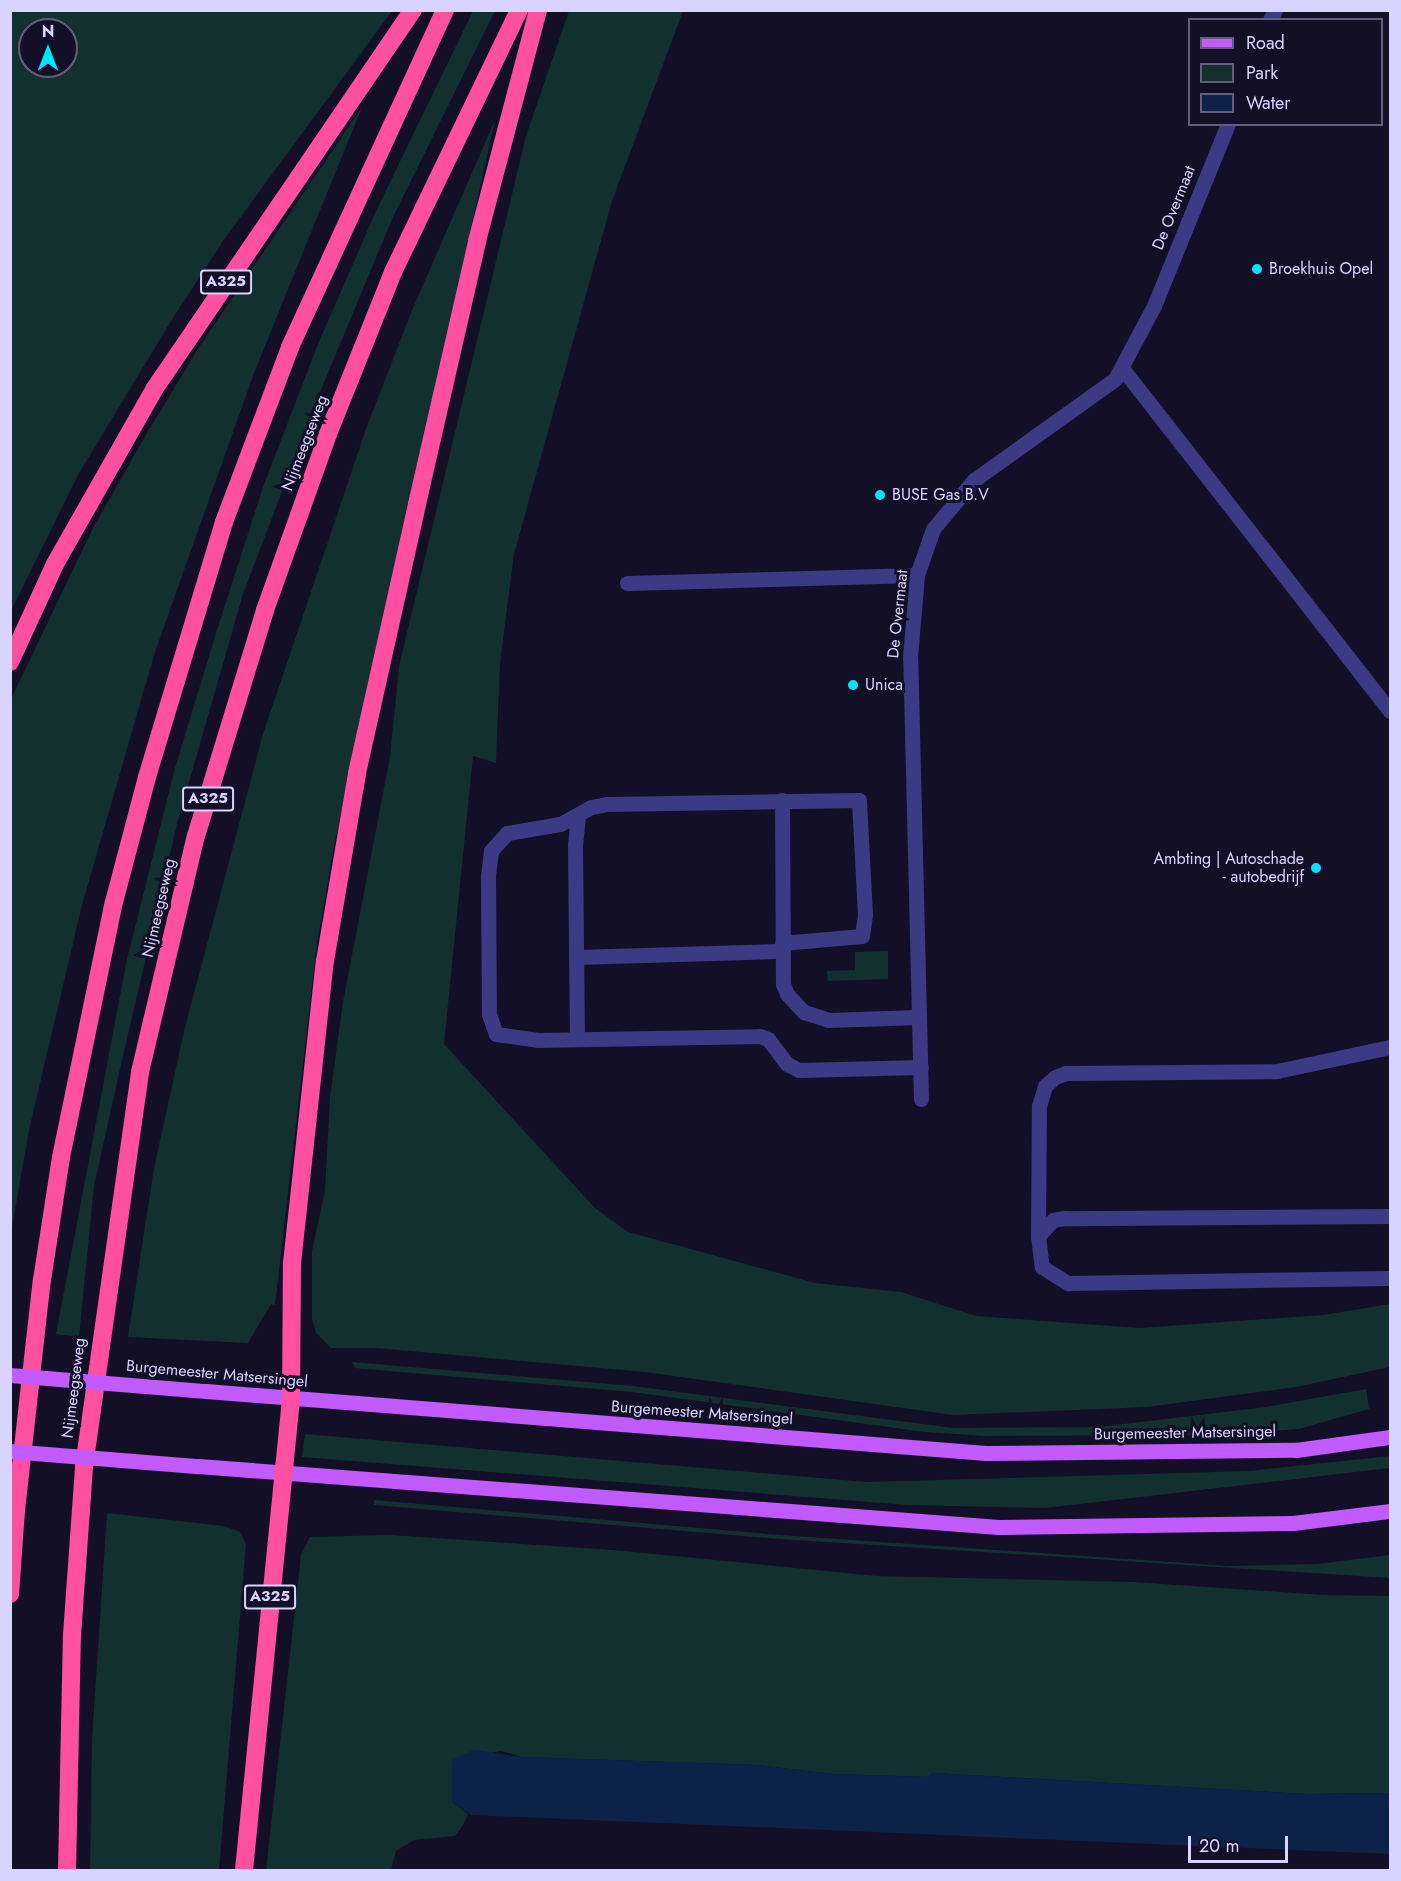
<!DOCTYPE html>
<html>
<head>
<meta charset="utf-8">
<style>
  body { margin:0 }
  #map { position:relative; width:1401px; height:1881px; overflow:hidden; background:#130f26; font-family:Jost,sans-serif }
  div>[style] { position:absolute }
  .green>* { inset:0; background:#12302f }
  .water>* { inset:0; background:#0c2248 }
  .minor>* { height:15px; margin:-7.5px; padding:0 7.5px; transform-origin:7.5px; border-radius:7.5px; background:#3d3a85 }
  .major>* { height:15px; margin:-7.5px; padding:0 7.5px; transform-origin:7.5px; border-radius:7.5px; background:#c25bff }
  .highway>* { height:18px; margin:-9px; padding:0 9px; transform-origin:9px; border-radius:9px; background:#ff4fa3 }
  .major-bridge>* { height:15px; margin:-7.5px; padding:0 7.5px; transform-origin:7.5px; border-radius:7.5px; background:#c25bff }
  .dots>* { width:16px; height:16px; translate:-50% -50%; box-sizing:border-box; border:3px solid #130f26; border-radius:50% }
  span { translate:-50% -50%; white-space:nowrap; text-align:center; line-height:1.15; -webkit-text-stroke:6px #130f26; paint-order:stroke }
  .shield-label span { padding:2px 4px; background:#130f26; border:2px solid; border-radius:4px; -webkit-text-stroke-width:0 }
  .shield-label { font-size:15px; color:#d9d4ff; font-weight:700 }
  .street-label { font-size:16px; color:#d9d4ff }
  .poi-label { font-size:16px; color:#d9d4ff }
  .left { translate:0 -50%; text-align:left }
  .right { translate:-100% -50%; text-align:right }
  .frame { position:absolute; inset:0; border:12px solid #d9d4ff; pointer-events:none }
  .legend { position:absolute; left:1188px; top:18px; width:195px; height:108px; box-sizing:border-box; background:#130f26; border:2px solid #625e7d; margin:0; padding:8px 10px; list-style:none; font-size:18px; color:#d9d4ff }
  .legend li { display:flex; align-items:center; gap:12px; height:30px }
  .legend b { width:30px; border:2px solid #625e7d }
  .north { position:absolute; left:18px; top:18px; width:60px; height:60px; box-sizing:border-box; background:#130f26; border:2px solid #625e7d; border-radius:50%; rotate:0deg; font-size:16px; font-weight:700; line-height:24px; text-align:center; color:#d9d4ff }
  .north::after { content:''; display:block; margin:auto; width:21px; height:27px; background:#00e5ff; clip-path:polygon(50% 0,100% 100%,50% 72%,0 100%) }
  .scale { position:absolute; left:1188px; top:1836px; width:100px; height:27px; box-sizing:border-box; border:3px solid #d9d4ff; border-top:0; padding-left:8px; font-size:18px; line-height:21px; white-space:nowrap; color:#d9d4ff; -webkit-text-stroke:4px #130f26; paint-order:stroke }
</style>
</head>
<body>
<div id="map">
  <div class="green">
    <div style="clip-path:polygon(evenodd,11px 10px,392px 11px,223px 241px,171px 321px,78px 475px,11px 611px,11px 10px,30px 30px,66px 30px,66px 66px,30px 66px,30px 30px)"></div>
    <div style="clip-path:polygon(473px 11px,495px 11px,393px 217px,318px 397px,243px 594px,177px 824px,120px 1069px,94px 1186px,79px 1337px,56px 1334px,127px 959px,175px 768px,216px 633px,263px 487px,318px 344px,376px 211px)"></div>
    <div style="clip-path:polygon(569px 11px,683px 11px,612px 201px,514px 554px,500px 663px,496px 763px,473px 756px,444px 1044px,595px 1208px,628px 1232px,815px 1283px,901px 1292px,976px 1316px,1139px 1328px,1323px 1315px,1390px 1304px,1390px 1367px,1296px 1387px,1147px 1407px,953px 1415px,645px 1372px,377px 1348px,331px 1348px,316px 1333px,312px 1319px,312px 1251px,325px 1191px,330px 1097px,343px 1002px,390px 757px,399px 666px,526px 136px)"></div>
    <div style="clip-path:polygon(362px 107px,254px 373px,155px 652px,82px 905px,29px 1130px,11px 1233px,11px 699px,92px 530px,144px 438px,199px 347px)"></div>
    <div style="clip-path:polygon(495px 120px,336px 836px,317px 943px,275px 1305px,271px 1304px,248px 1343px,128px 1337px,154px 1168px,185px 1027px,263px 734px,367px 426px,413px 308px)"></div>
    <div style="clip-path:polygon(888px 951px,888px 979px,828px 981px,827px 971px,855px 970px,855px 952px)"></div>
    <div style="clip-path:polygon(352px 1362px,633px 1386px,953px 1428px,1099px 1427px,1266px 1407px,1366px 1389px,1369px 1409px,1299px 1429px,1217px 1435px,986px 1436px,925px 1432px,632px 1392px,355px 1368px)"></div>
    <div style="clip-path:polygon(305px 1434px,867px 1482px,1249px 1471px,1390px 1456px,1390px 1468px,1045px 1508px,908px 1505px,302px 1457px)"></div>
    <div style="clip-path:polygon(374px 1500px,780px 1535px,1228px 1566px,1317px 1564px,1390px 1555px,1390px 1578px,780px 1539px,374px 1505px)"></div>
    <div style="clip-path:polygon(107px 1513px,224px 1526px,240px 1532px,246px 1544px,219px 1870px,90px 1870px,92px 1739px)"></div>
    <div style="clip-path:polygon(389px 1535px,613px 1550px,877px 1576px,1134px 1582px,1324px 1595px,1390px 1596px,1390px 1793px,1307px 1794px,934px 1773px,929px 1777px,832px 1774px,758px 1765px,522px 1757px,501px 1751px,453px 1760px,452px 1802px,468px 1814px,463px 1825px,455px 1836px,414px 1840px,396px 1851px,391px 1870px,266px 1870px,301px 1555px,310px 1537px)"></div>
  </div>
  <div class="water">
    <div style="clip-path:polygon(473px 1750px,522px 1757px,758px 1765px,832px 1774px,928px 1777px,933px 1773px,1307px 1794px,1390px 1793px,1390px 1854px,471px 1815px,452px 1802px,452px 1782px,453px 1760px)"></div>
  </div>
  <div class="minor">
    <div style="left:1270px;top:20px;width:11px;rotate:-63deg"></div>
    <div style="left:1122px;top:368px;width:435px;rotate:52deg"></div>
    <div style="left:627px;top:583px;width:290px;rotate:-1.6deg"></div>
    <div style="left:782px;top:800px;width:184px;rotate:89.7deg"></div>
    <div style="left:783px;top:984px;width:11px;rotate:68deg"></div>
    <div style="left:787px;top:994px;width:25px;rotate:47deg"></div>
    <div style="left:804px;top:1012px;width:25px;rotate:18deg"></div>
    <div style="left:828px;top:1020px;width:91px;rotate:-1.9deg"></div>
    <div style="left:782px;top:943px;width:80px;rotate:-5deg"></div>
    <div style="left:862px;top:936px;width:21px;rotate:-82deg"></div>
    <div style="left:865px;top:915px;width:115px;rotate:-93deg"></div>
    <div style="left:859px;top:800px;width:252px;rotate:179.1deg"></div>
    <div style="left:607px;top:804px;width:16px;rotate:169deg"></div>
    <div style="left:591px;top:807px;width:35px;rotate:151deg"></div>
    <div style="left:560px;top:824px;width:54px;rotate:170.4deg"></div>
    <div style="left:507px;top:833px;width:24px;rotate:132deg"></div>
    <div style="left:491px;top:851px;width:26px;rotate:97deg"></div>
    <div style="left:488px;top:877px;width:137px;rotate:89.6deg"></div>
    <div style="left:489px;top:1014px;width:21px;rotate:71deg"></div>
    <div style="left:496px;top:1034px;width:42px;rotate:8.1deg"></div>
    <div style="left:538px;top:1040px;width:222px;rotate:-1deg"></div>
    <div style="left:760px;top:1036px;width:9px;rotate:21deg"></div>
    <div style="left:768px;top:1039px;width:31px;rotate:53deg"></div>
    <div style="left:787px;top:1064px;width:13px;rotate:27deg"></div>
    <div style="left:799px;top:1070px;width:122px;rotate:-1.4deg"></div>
    <div style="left:576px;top:957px;width:207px;rotate:-1.7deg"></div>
    <div style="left:577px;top:1039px;width:194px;rotate:-90.6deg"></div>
    <div style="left:575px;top:845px;width:28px;rotate:-84deg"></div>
    <div style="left:921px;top:1099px;width:442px;rotate:-91.4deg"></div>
    <div style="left:910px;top:657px;width:82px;rotate:-85.1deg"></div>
    <div style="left:917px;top:575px;width:49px;rotate:-70.8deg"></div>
    <div style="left:933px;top:529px;width:64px;rotate:-50.1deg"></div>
    <div style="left:974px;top:480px;width:173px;rotate:-35.6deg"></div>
    <div style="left:1115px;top:379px;width:83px;rotate:-61.9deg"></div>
    <div style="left:1154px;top:306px;width:196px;rotate:-67.9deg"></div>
    <div style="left:1390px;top:1216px;width:325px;rotate:179.6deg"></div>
    <div style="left:1065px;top:1218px;width:12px;rotate:171deg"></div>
    <div style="left:1053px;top:1220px;width:22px;rotate:133deg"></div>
    <div style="left:1038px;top:1236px;width:31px;rotate:83deg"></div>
    <div style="left:1042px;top:1267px;width:31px;rotate:32deg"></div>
    <div style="left:1068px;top:1283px;width:322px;rotate:-0.9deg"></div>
    <div style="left:1038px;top:1236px;width:130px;rotate:-89.6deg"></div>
    <div style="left:1039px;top:1106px;width:21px;rotate:-73deg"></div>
    <div style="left:1045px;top:1086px;width:13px;rotate:-42deg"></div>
    <div style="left:1055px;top:1077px;width:12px;rotate:-20deg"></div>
    <div style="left:1066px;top:1073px;width:211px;rotate:-0.5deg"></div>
    <div style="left:1277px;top:1071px;width:116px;rotate:-12deg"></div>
  </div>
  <div class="major">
    <div style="left:206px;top:1391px;width:782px;rotate:4.54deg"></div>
    <div style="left:986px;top:1453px;width:310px;rotate:-0.6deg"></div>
    <div style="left:1296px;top:1450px;width:95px;rotate:-7.9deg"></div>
    <div style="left:198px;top:1466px;width:803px;rotate:4.35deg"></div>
    <div style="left:999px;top:1527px;width:294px;rotate:-0.8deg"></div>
    <div style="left:1293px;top:1523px;width:98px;rotate:-7.1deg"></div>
  </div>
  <div class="highway">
    <div style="left:10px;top:662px;width:108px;rotate:-65.3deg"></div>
    <div style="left:55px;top:564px;width:202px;rotate:-60.4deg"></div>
    <div style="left:155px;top:388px;width:458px;rotate:-55.7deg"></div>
    <div style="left:10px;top:1594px;width:84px;rotate:-85.9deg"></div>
    <div style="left:16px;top:1510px;width:231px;rotate:-83.6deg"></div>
    <div style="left:42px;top:1280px;width:124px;rotate:-81.2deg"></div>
    <div style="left:61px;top:1157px;width:260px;rotate:-78.3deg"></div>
    <div style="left:114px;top:902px;width:129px;rotate:-75.2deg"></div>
    <div style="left:147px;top:777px;width:266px;rotate:-73.2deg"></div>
    <div style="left:224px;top:522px;width:187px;rotate:-69.3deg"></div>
    <div style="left:290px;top:347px;width:371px;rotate:-65.3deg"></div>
    <div style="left:67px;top:1870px;width:235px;rotate:-88.8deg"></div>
    <div style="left:72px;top:1635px;width:169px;rotate:-85.9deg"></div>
    <div style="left:84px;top:1466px;width:398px;rotate:-81.9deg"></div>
    <div style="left:140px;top:1072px;width:243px;rotate:-76.7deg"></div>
    <div style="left:196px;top:836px;width:236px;rotate:-73deg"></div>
    <div style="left:265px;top:610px;width:187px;rotate:-70.3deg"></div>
    <div style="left:328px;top:434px;width:175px;rotate:-68.1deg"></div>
    <div style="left:393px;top:272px;width:291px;rotate:-64.3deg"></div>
    <div style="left:244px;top:1870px;width:473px;rotate:-84.3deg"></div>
    <div style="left:291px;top:1399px;width:136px;rotate:-89.6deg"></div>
    <div style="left:292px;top:1263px;width:304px;rotate:-83.8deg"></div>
    <div style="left:325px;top:961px;width:191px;rotate:-80.3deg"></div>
    <div style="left:357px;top:773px;width:276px;rotate:-77.4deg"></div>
    <div style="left:417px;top:504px;width:270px;rotate:-77.1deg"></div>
    <div style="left:477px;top:241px;width:239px;rotate:-75.2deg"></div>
  </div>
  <div class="major-bridge">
    <div style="left:10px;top:1375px;width:197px;rotate:4.7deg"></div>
    <div style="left:10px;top:1451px;width:189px;rotate:4.6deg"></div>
  </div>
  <div class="dots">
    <div style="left:1257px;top:269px;background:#00e5ff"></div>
    <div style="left:880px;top:495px;background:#00e5ff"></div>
    <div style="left:853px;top:685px;background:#00e5ff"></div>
    <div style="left:1316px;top:868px;background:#00e5ff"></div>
  </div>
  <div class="shield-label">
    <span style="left:226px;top:282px">A325</span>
    <span style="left:208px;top:799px">A325</span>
    <span style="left:270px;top:1597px">A325</span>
  </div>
  <div class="street-label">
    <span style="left:1174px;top:208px;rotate:-68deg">De Overmaat</span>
    <span style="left:305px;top:443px;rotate:-69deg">Nijmeegseweg</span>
    <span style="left:898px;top:614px;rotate:-84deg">De Overmaat</span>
    <span style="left:159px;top:908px;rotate:-77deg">Nijmeegseweg</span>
    <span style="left:217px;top:1374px;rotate:5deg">Burgemeester Matsersingel</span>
    <span style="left:74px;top:1388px;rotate:-83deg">Nijmeegseweg</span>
    <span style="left:702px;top:1413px;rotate:4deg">Burgemeester Matsersingel</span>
    <span style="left:1185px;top:1433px;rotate:-1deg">Burgemeester Matsersingel</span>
  </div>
  <div class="poi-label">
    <span class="left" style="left:1269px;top:269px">Broekhuis Opel</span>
    <span class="left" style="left:892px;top:495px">BUSE Gas B.V</span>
    <span class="left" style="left:865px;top:685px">Unica</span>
    <span class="right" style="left:1304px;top:868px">Ambting | Autoschade<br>- autobedrijf</span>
  </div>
  <div class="frame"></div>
  <ul class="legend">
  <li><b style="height:8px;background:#c25bff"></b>Road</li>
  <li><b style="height:16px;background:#12302f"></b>Park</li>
  <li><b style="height:16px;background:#0c2248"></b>Water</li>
  </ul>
  <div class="north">N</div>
  <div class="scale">20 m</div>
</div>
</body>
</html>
